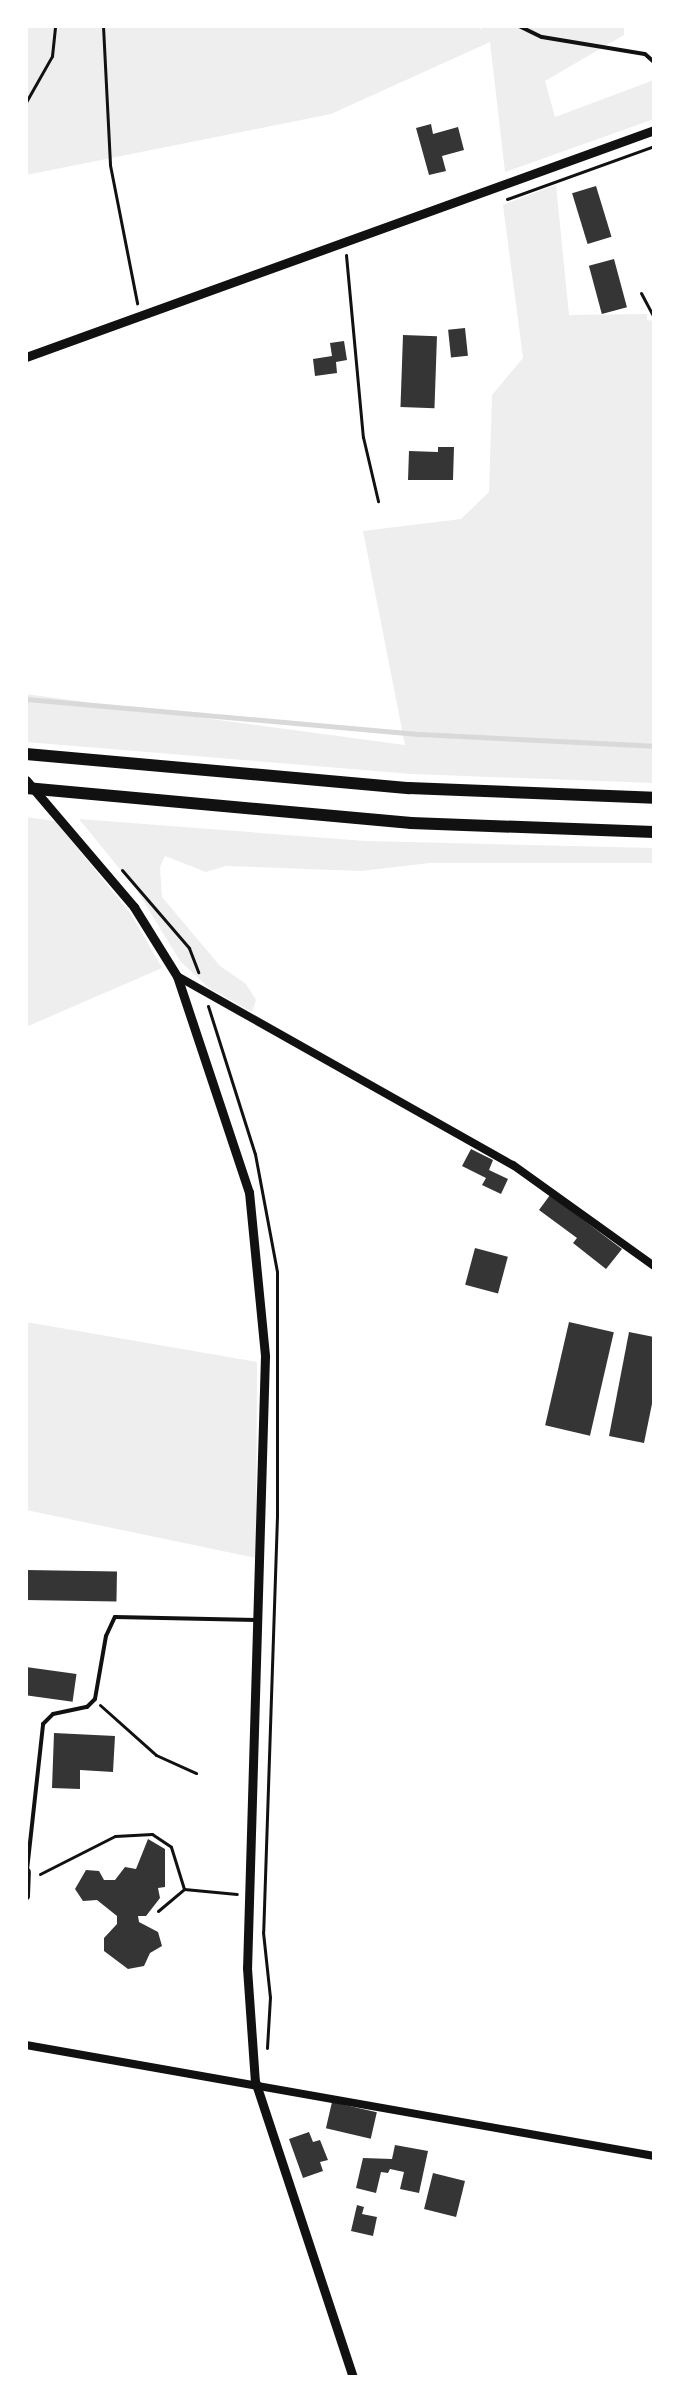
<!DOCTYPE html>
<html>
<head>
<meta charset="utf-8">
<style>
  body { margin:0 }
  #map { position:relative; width:680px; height:2403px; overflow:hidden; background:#fff; font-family:"Alegreya Sans",sans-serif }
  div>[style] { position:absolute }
  .green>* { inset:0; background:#eee }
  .stream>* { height:5px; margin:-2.5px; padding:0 2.5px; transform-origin:2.5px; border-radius:2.5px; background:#d9d9d9 }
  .building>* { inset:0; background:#353535; transform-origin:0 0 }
  .path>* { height:3px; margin:-1.5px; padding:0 1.5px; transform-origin:1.5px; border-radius:1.5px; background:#111 }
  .service>* { height:4px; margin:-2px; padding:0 2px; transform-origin:2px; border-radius:2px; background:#111 }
  .minor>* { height:8px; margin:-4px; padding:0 4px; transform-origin:4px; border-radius:4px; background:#111 }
  .tertiary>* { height:9px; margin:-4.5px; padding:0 4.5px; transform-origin:4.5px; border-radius:4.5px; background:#111 }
  .trunk>* { height:12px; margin:-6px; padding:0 6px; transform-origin:6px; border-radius:6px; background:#111 }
  span { translate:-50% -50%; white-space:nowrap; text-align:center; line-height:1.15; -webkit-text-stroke:7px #fff; paint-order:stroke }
  .frame { position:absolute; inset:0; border:28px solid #fff; pointer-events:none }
</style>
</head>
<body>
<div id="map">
  <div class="green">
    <div style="clip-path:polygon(26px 26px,478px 26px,482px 31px,480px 26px,624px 26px,624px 35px,545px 81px,555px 117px,654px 80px,654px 119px,505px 172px,490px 42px,331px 114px,26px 175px)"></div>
    <div style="clip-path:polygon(556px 185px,569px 315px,647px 314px,647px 320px,654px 321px,654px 783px,412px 774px,26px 742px,26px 694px,405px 745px,363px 531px,461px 519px,489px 492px,492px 395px,523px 358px,503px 205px)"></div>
    <div style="clip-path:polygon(26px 817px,55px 821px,131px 914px,162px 968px,26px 1027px)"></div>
    <div style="clip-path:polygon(79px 819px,365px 841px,654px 848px,654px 863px,430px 863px,361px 871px,226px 866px,206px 872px,165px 856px,160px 867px,162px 897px,220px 966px,246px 984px,256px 1000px,252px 1012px,209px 988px,180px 961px,136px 889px)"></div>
    <div style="clip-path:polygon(26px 1322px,257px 1362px,256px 1558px,26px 1510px)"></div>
  </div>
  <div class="stream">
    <div style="left:26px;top:699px;width:396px;rotate:5.1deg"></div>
    <div style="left:420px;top:734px;width:234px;rotate:2.9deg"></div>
  </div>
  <div class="building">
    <div style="clip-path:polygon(431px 124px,433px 134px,458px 127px,464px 150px,442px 156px,446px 171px,429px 175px,416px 128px)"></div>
    <div style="left:596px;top:186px;width:53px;height:25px;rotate:73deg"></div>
    <div style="left:614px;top:259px;width:50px;height:26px;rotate:75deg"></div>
    <div style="left:465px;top:328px;width:28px;height:17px;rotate:84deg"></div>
    <div style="left:403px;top:335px;width:34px;height:72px;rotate:2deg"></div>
    <div style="clip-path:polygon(344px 341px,347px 360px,336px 362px,337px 373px,315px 376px,313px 359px,332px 356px,330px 343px)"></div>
    <div style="clip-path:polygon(438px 447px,454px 447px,453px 480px,408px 480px,409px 451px,438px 452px)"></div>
    <div style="clip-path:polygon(471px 1149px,493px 1160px,489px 1170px,508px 1179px,501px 1194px,482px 1185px,486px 1178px,462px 1166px)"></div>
    <div style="clip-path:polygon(550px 1195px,622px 1249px,606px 1269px,573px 1243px,577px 1238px,539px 1210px)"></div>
    <div style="left:475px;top:1248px;width:34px;height:38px;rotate:15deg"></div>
    <div style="left:569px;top:1322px;width:46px;height:106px;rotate:13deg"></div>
    <div style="clip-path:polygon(629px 1332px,654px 1337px,654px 1394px,644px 1443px,609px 1436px)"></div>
    <div style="left:26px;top:1570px;width:91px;height:30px;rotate:1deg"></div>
    <div style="left:26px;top:1667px;width:51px;height:28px;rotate:8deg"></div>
    <div style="clip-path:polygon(54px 1733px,115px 1736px,113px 1772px,80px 1770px,80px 1789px,52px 1788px)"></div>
    <div style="clip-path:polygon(148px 1839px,165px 1849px,165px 1887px,158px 1888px,160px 1898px,146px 1916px,138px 1916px,139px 1922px,158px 1932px,162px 1946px,150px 1953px,144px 1966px,128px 1969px,104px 1951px,104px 1938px,117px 1924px,117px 1916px,97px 1900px,83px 1901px,75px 1889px,86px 1870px,99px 1871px,104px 1880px,115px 1880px,125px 1867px,136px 1869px)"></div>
    <div style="left:332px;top:2102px;width:46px;height:27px;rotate:13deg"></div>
    <div style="clip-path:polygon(309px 2132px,313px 2142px,320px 2140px,328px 2160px,320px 2162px,323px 2171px,303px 2178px,289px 2139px)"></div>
    <div style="clip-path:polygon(395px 2145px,428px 2151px,419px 2193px,400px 2189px,404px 2172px,390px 2169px,388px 2173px,381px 2172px,376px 2193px,356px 2188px,363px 2158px,392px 2159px)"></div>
    <div style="left:433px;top:2173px;width:33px;height:37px;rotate:14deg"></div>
    <div style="clip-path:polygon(357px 2205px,364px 2207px,362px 2214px,377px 2217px,373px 2236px,351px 2231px)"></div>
  </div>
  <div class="path">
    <div style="left:103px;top:26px;width:139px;rotate:87.1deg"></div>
    <div style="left:110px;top:165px;width:141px;rotate:78.9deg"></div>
    <div style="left:26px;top:102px;width:53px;rotate:-60.5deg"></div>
    <div style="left:52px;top:56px;width:30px;rotate:-84deg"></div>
    <div style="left:507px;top:199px;width:156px;rotate:-19.8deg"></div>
    <div style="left:346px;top:255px;width:183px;rotate:84.7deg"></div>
    <div style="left:363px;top:437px;width:66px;rotate:76.8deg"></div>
    <div style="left:641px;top:293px;width:27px;rotate:62deg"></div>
    <div style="left:122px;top:870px;width:103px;rotate:49.3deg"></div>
    <div style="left:189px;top:948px;width:26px;rotate:69deg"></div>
    <div style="left:208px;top:1006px;width:155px;rotate:72.4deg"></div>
    <div style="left:255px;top:1154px;width:120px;rotate:79.4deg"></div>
    <div style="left:277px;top:1272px;width:244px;rotate:90deg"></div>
    <div style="left:277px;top:1516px;width:416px;rotate:91.9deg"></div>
    <div style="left:263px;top:1932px;width:65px;rotate:83.9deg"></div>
    <div style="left:270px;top:1997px;width:51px;rotate:93.4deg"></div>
    <div style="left:100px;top:1705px;width:75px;rotate:41.8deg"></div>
    <div style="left:156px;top:1755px;width:44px;rotate:24.2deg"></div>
    <div style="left:40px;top:1874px;width:84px;rotate:-26.9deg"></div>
    <div style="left:115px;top:1836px;width:37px;rotate:-3deg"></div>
    <div style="left:152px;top:1834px;width:23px;rotate:34deg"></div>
    <div style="left:171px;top:1847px;width:44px;rotate:72.8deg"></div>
    <div style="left:184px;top:1889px;width:53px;rotate:5.4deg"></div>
    <div style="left:158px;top:1911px;width:34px;rotate:-40deg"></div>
  </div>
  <div class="service">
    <div style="left:519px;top:26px;width:25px;rotate:26deg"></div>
    <div style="left:542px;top:37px;width:104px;rotate:9.4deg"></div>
    <div style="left:645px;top:54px;width:12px;rotate:42deg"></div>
    <div style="left:27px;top:1870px;width:147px;rotate:-83.7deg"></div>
    <div style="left:43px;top:1724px;width:14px;rotate:-45deg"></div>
    <div style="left:53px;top:1714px;width:35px;rotate:-12deg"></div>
    <div style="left:87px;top:1707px;width:11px;rotate:-45deg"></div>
    <div style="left:95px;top:1699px;width:64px;rotate:-80.1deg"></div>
    <div style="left:106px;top:1636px;width:21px;rotate:-65deg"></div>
    <div style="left:115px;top:1617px;width:141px;rotate:1.2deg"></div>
  </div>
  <div class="minor">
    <div style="left:177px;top:976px;width:386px;rotate:29.4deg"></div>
    <div style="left:513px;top:1165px;width:173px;rotate:35.6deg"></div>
    <div style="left:26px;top:1896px;width:24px;rotate:-88deg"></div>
    <div style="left:26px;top:2045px;width:638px;rotate:10.02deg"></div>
  </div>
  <div class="tertiary">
    <div style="left:26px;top:357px;width:668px;rotate:-19.87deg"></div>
    <div style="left:26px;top:780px;width:167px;rotate:49.6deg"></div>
    <div style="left:134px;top:907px;width:81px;rotate:58.1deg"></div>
    <div style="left:177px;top:976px;width:228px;rotate:71.6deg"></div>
    <div style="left:249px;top:1192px;width:165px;rotate:84.4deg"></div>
    <div style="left:265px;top:1356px;width:612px;rotate:91.68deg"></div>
    <div style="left:247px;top:1968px;width:113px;rotate:86deg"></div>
    <div style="left:255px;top:2081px;width:312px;rotate:71.7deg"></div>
  </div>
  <div class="trunk">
    <div style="left:26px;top:754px;width:385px;rotate:5.1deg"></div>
    <div style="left:409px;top:788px;width:245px;rotate:2.3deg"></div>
    <div style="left:26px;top:788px;width:387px;rotate:5.2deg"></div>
    <div style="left:411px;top:823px;width:243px;rotate:2.1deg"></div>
  </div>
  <div class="frame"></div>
</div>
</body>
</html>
